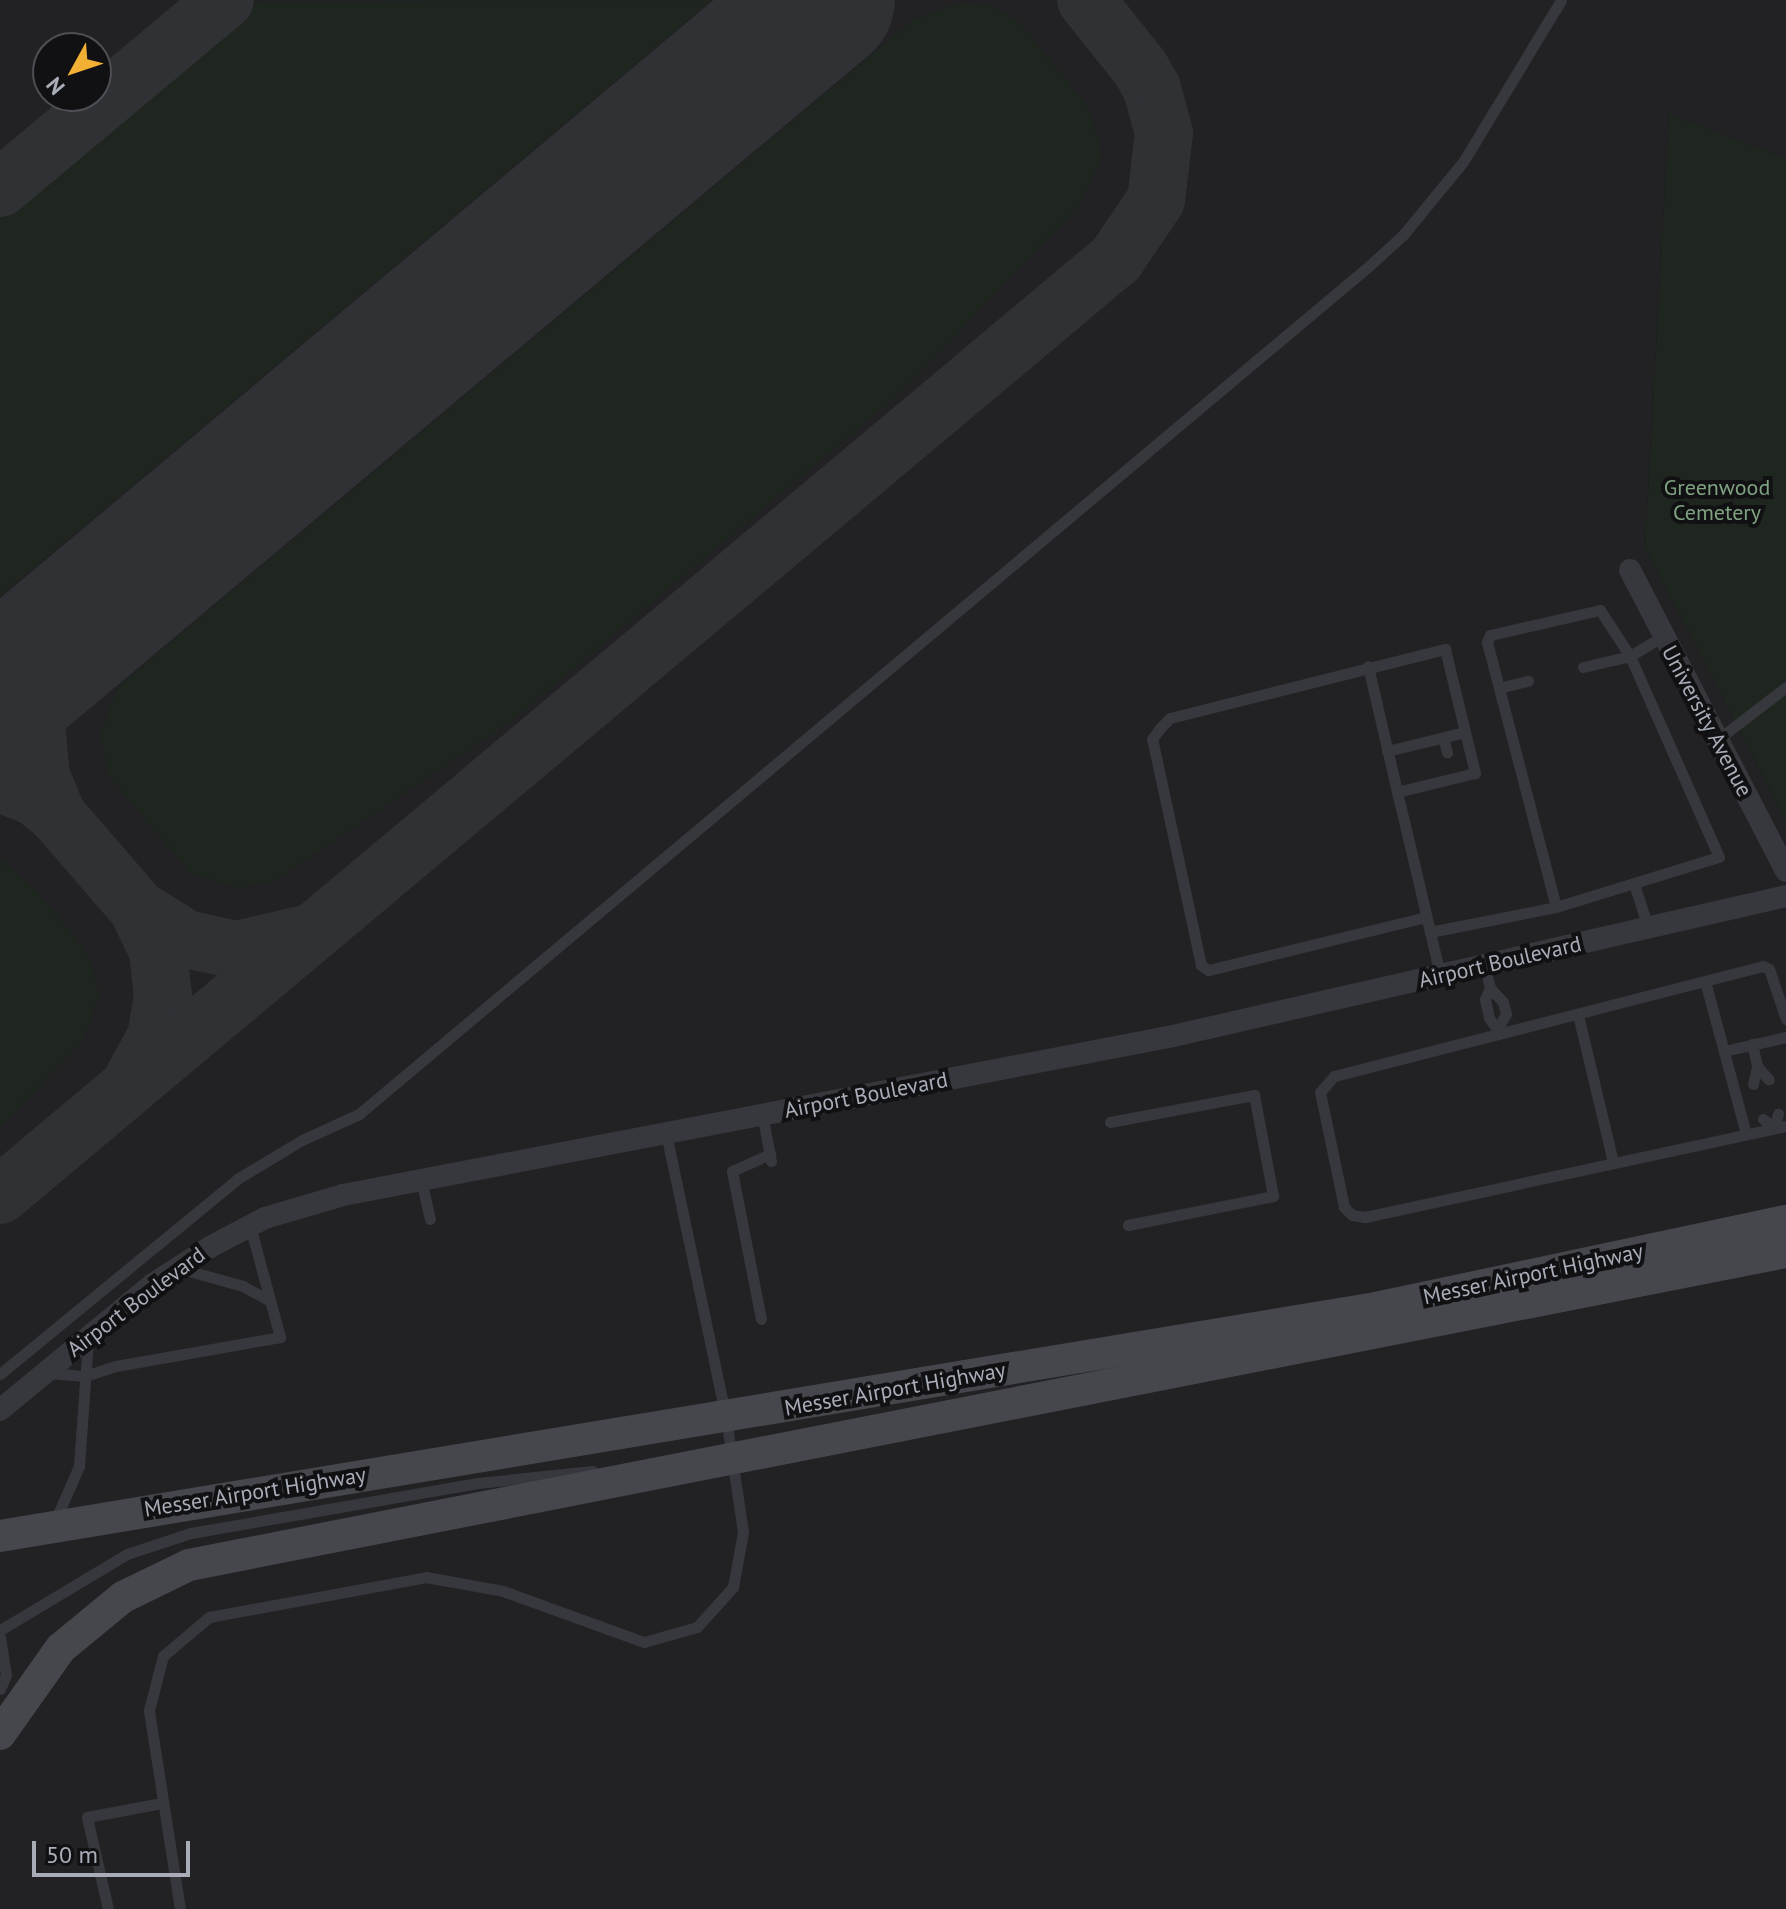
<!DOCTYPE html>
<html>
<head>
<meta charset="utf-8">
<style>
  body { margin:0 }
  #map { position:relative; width:1786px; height:1909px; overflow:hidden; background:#161618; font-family:"PT Sans",sans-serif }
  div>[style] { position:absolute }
  .built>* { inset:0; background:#222225 }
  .green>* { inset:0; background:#1e261f }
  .taxiway>* { height:58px; margin:-29px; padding:0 29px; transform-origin:29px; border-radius:29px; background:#303135 }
  .runway>* { height:142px; margin:-71px; padding:0 71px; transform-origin:71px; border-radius:71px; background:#303135 }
  .lane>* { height:11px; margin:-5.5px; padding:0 5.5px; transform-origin:5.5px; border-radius:5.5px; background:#37383d }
  .street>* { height:22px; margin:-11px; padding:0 11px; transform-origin:11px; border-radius:11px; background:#37383d }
  .secondary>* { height:32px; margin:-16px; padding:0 16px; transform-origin:16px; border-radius:16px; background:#45474d }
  span { translate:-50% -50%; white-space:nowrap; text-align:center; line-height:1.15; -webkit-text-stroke:8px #111113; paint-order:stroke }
  .park-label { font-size:22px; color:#7fa381 }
  .street-label { font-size:22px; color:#a8adb8 }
  .north { position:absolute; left:32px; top:32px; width:80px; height:80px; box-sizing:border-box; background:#111113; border:2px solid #4d4f55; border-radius:50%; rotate:230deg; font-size:22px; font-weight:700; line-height:32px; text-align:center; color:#a8adb8 }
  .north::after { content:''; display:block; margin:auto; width:28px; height:36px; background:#f2b134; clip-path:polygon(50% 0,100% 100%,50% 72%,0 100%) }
  .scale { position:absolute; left:32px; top:1841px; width:158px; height:36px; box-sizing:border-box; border:4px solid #a8adb8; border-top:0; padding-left:10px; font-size:24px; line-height:28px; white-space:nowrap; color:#a8adb8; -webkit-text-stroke:6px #111113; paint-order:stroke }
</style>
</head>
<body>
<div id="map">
  <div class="built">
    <div style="clip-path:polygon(evenodd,0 0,1786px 0,1786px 158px,1669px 115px,1645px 547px,1786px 821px,1786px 1909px,0 1909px,0 0,48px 48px,96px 48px,96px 96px,48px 96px,48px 48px)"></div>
  </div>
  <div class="green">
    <div style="clip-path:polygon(712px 0,0 596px,0 219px,258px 2px)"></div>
    <div style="clip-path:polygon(958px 3px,991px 5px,1020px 23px,1089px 108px,1102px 155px,1080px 205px,899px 394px,509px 723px,274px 881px,237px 888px,191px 874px,107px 774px,101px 731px,119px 686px,914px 19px)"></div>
    <div style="clip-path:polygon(1669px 114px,1786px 158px,1786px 821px,1645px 547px)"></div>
    <div style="clip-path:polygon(0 859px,38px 892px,77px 940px,91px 961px,99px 996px,83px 1040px,0 1128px)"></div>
  </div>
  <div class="taxiway">
    <div style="left:0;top:188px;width:293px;rotate:-39.9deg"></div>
    <div style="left:0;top:783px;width:38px;rotate:22deg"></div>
    <div style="left:35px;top:797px;width:28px;rotate:39deg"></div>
    <div style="left:57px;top:815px;width:124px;rotate:49.2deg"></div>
    <div style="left:138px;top:909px;width:57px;rotate:32deg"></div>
    <div style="left:186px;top:939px;width:52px;rotate:12.2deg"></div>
    <div style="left:237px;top:950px;width:71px;rotate:-13.1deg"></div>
    <div style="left:57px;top:815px;width:42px;rotate:-112.3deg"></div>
    <div style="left:41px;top:776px;width:62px;rotate:-95.5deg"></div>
    <div style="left:35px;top:714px;width:63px;rotate:-69.6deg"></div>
    <div style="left:57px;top:655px;width:34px;rotate:-54deg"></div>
    <div style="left:133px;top:1079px;width:48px;rotate:-61.3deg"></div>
    <div style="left:156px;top:1037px;width:42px;rotate:-80.3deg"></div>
    <div style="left:163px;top:996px;width:45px;rotate:-96.3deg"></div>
    <div style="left:158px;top:951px;width:47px;rotate:-115.5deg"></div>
    <div style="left:0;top:1195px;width:1457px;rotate:-39.99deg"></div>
    <div style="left:1116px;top:259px;width:71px;rotate:-55.9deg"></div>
    <div style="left:1156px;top:200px;width:67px;rotate:-83.2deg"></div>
    <div style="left:1164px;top:133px;width:46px;rotate:-105.3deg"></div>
    <div style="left:1152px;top:89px;width:23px;rotate:-119deg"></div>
    <div style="left:1141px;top:69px;width:88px;rotate:-128.6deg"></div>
  </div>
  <div class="runway">
    <div style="left:0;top:691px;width:1075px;rotate:-39.98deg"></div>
  </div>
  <div class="lane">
    <div style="left:1368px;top:666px;width:129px;rotate:77deg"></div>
    <div style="left:1583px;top:667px;width:48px;rotate:-13.2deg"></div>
    <div style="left:1630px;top:656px;width:55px;rotate:-123.1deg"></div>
    <div style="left:1600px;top:610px;width:113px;rotate:167.2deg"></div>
    <div style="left:1490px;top:635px;width:8px;rotate:113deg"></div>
    <div style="left:1487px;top:642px;width:274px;rotate:75.4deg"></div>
    <div style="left:1556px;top:907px;width:170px;rotate:-17.1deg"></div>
    <div style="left:1719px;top:857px;width:220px;rotate:-113.9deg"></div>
    <div style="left:1630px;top:656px;width:39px;rotate:-31deg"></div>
    <div style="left:1499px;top:688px;width:30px;rotate:-14deg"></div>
    <div style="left:1443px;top:738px;width:15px;rotate:74deg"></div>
    <div style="left:1717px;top:740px;width:87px;rotate:-37.5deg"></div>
    <div style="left:1387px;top:751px;width:80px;rotate:-13.7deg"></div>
    <div style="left:1634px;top:884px;width:45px;rotate:72deg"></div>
    <div style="left:1426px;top:917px;width:224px;rotate:166.3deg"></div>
    <div style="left:1208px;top:970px;width:9px;rotate:-144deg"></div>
    <div style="left:1201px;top:965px;width:231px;rotate:-102.2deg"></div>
    <div style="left:1152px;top:739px;width:14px;rotate:-54deg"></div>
    <div style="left:1160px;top:728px;width:14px;rotate:-45deg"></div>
    <div style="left:1170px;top:718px;width:284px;rotate:-14.1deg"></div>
    <div style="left:1445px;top:649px;width:128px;rotate:76.4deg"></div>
    <div style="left:1475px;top:773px;width:80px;rotate:166.3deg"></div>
    <div style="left:1397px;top:792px;width:73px;rotate:76.5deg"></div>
    <div style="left:1414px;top:863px;width:115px;rotate:76.9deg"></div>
    <div style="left:1430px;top:932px;width:128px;rotate:-11.2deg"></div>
    <div style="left:1484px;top:965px;width:24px;rotate:75deg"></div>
    <div style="left:1490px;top:988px;width:19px;rotate:47deg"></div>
    <div style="left:1503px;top:1002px;width:12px;rotate:76deg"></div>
    <div style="left:1506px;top:1014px;width:14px;rotate:120deg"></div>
    <div style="left:1705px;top:981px;width:158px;rotate:75deg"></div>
    <div style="left:1490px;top:988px;width:12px;rotate:114deg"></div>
    <div style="left:1485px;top:999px;width:19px;rotate:78deg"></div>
    <div style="left:1489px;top:1018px;width:19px;rotate:54deg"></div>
    <div style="left:1578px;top:1015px;width:151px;rotate:76.6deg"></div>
    <div style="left:1786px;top:1019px;width:53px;rotate:-108.8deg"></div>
    <div style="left:1769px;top:969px;width:7px;rotate:-153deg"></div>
    <div style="left:1763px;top:966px;width:443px;rotate:165.6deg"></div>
    <div style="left:1334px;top:1076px;width:21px;rotate:131deg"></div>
    <div style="left:1320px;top:1092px;width:117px;rotate:78.2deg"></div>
    <div style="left:1344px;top:1207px;width:11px;rotate:45deg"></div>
    <div style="left:1352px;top:1215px;width:13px;rotate:9deg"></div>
    <div style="left:1365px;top:1217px;width:431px;rotate:-12.2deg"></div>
    <div style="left:1752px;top:1044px;width:23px;rotate:77deg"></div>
    <div style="left:1757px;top:1066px;width:18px;rotate:49deg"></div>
    <div style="left:1724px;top:1051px;width:64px;rotate:-12.7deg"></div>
    <div style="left:1753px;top:1084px;width:18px;rotate:-77deg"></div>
    <div style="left:762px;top:1114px;width:48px;rotate:79.2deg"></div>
    <div style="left:1763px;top:1119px;width:14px;rotate:39deg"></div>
    <div style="left:1774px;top:1128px;width:15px;rotate:-74deg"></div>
    <div style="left:1110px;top:1122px;width:147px;rotate:-10.6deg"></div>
    <div style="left:1254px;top:1095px;width:103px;rotate:79.3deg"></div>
    <div style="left:1273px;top:1196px;width:148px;rotate:168.7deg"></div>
    <div style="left:421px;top:1180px;width:40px;rotate:77deg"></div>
    <div style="left:178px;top:1268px;width:67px;rotate:15.5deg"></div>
    <div style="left:243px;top:1286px;width:31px;rotate:29deg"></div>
    <div style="left:761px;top:1319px;width:151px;rotate:-101.1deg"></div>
    <div style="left:732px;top:1171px;width:42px;rotate:-24.1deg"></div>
    <div style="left:49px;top:1373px;width:36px;rotate:5deg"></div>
    <div style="left:85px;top:1376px;width:33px;rotate:-18deg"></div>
    <div style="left:116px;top:1366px;width:167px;rotate:-10deg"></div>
    <div style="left:280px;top:1337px;width:115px;rotate:-105.1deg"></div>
    <div style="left:0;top:1374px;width:307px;rotate:-39.4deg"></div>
    <div style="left:237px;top:1179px;width:76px;rotate:-31deg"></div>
    <div style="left:302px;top:1140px;width:63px;rotate:-24.5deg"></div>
    <div style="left:359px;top:1114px;width:1320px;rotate:-40.02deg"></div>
    <div style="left:1370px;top:265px;width:45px;rotate:-42.3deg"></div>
    <div style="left:1403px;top:235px;width:94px;rotate:-50.6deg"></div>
    <div style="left:1463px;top:162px;width:189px;rotate:-58.8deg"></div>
    <div style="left:55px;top:1521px;width:60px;rotate:-66.4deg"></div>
    <div style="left:79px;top:1466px;width:126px;rotate:-85.9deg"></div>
    <div style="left:0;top:1630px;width:148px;rotate:-30.9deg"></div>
    <div style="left:127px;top:1554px;width:67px;rotate:-18.2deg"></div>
    <div style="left:191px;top:1533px;width:291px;rotate:-9.9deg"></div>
    <div style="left:478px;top:1483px;width:115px;rotate:-6deg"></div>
    <div style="left:0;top:1637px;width:38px;rotate:81deg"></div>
    <div style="left:6px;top:1675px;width:15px;rotate:113deg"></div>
    <div style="left:108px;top:1909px;width:94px;rotate:-102.9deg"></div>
    <div style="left:87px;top:1817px;width:76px;rotate:-10.6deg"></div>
    <div style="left:180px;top:1909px;width:201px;rotate:-98.9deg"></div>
    <div style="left:149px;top:1710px;width:56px;rotate:-75.5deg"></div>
    <div style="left:163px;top:1656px;width:60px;rotate:-40.3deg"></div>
    <div style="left:209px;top:1617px;width:221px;rotate:-10.4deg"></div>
    <div style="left:426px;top:1577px;width:78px;rotate:10.3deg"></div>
    <div style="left:503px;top:1591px;width:150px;rotate:19.9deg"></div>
    <div style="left:644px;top:1642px;width:55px;rotate:-15.8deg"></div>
    <div style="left:697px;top:1627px;width:54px;rotate:-48deg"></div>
    <div style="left:733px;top:1587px;width:56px;rotate:-79.7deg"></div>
    <div style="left:743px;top:1532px;width:115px;rotate:-98.5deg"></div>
    <div style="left:726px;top:1418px;width:291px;rotate:-101.9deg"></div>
  </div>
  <div class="street">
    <div style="left:1630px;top:570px;width:339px;rotate:62.6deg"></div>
    <div style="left:0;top:1410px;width:198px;rotate:-39.5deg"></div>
    <div style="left:153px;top:1284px;width:68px;rotate:-33deg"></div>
    <div style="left:210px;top:1247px;width:62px;rotate:-27.8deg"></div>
    <div style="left:265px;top:1218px;width:81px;rotate:-16.4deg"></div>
    <div style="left:343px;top:1195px;width:845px;rotate:-10.84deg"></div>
    <div style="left:1173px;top:1036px;width:629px;rotate:-12.86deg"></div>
  </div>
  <div class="secondary">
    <div style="left:0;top:1536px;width:1395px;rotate:-9.41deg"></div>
    <div style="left:1376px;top:1308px;width:419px;rotate:-12deg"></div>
    <div style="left:0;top:1734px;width:105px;rotate:-54.7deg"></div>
    <div style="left:61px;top:1648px;width:80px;rotate:-39.4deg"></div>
    <div style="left:123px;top:1597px;width:73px;rotate:-25.9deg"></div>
    <div style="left:189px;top:1565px;width:1627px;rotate:-11.09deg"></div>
  </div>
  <div class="park-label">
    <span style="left:1717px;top:500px">Greenwood<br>Cemetery</span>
  </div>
  <div class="street-label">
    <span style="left:1707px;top:721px;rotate:62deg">University Avenue</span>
    <span style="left:1500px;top:962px;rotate:-13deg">Airport Boulevard</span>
    <span style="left:866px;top:1095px;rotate:-11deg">Airport Boulevard</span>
    <span style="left:1533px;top:1274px;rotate:-12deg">Messer Airport Highway</span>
    <span style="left:136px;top:1302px;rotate:-37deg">Airport Boulevard</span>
    <span style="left:895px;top:1389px;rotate:-10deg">Messer Airport Highway</span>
    <span style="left:255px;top:1492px;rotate:-9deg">Messer Airport Highway</span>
  </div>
  <div class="north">N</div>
  <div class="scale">50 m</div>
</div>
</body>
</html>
